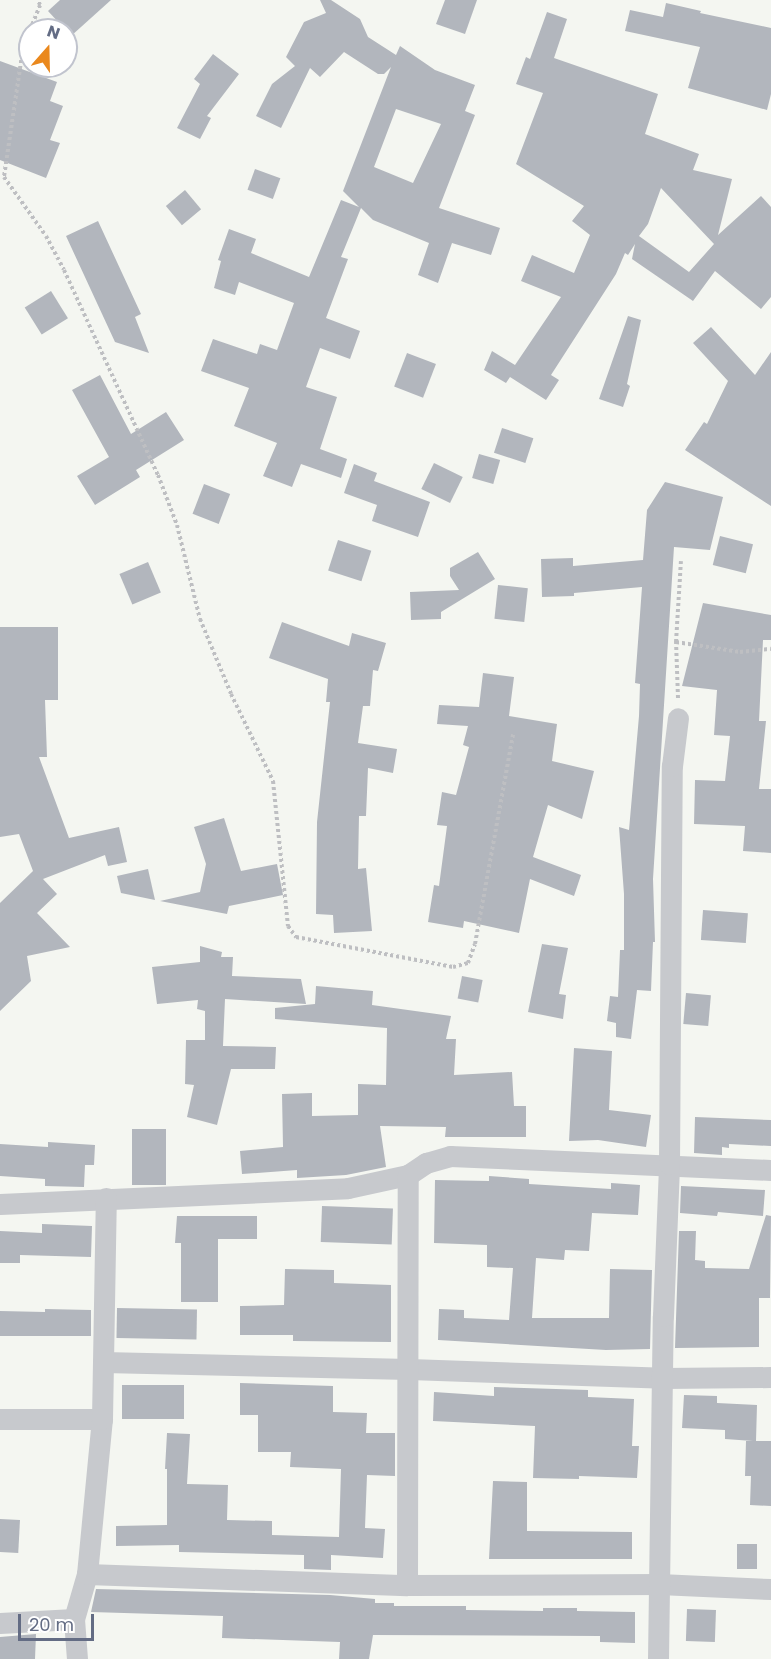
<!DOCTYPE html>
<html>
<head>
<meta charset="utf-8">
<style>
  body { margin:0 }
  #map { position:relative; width:771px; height:1659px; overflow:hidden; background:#f4f6f1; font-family:Poppins,sans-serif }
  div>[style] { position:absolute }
  .building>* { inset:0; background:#b2b6bd; transform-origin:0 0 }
  .path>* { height:4px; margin-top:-2px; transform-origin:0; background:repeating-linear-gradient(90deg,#bebfc2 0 3px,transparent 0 6px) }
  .minor>* { height:21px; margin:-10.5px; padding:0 10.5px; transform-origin:10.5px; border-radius:10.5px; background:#c7c9cd }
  span { translate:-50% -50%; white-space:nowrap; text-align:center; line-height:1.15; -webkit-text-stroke:6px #fff; paint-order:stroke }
  .north { position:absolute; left:18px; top:18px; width:60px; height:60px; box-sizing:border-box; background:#fff; border:2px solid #c1c4ce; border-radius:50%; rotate:20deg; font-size:16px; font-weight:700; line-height:24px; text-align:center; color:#636c84 }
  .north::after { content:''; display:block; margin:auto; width:21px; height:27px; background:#ea881d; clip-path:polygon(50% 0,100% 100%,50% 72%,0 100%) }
  .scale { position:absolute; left:18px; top:1614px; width:76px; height:27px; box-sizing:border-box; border:3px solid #636c84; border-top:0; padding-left:8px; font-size:18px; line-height:21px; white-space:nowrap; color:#636c84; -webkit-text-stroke:4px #fff; paint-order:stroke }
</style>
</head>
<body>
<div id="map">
  <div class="building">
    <div style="clip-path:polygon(60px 0,111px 0,71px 36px,48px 11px)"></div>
    <div style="clip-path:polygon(evenodd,320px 0,331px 0,360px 19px,368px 37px,396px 55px,400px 46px,435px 70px,475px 85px,465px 111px,475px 115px,439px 208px,500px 228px,491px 255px,452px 243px,438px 283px,418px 275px,429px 243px,373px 220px,361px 208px,341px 257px,348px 259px,326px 318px,360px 331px,350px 359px,320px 348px,306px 387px,337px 397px,320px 449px,347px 459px,341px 478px,301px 464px,292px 487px,263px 476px,277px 443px,234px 426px,249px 388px,201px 371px,213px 339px,257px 354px,260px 344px,277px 350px,294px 303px,239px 282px,235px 295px,214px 288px,221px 261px,218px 260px,229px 229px,256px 239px,251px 253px,309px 277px,341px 200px,359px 207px,343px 191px,391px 67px,384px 74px,378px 74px,344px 52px,320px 77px,310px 68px,281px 128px,256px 116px,272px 84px,295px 66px,286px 57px,304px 22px,326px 13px,320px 0,396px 109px,441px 124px,413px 183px,374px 167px,396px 109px)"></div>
    <div style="clip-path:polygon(445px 0,477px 0,465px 34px,436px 24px)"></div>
    <div style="clip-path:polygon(666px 3px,701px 11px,700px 13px,771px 28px,771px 94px,767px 110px,688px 88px,700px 47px,625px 31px,630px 10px,663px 17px)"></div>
    <div style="clip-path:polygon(evenodd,547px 12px,567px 19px,554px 58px,658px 94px,645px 134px,699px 154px,693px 170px,732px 179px,718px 235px,761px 196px,771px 207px,771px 297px,761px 309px,715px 271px,693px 301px,632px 259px,635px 244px,628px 255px,625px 253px,616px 274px,551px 375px,559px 380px,546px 400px,510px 377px,506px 383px,484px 370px,492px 351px,515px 365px,561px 297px,521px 281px,532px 255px,574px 273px,590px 235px,572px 221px,584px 206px,516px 164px,543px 93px,516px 84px,526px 57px,530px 59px,547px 12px,661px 188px,714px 244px,689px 272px,639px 236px,648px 224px,661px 188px)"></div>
    <div style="clip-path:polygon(213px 54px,239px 74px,207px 116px,211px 118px,200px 139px,177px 128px,200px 84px,194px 79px)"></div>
    <div style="clip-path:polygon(0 61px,57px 82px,50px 101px,63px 106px,50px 140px,60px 143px,46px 178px,0 160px)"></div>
    <div style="left:255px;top:169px;width:27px;height:22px;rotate:20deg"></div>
    <div style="left:185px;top:190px;width:25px;height:25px;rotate:50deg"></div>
    <div style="clip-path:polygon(98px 221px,141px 314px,135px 317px,149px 353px,115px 342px,66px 236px)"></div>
    <div style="left:51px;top:291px;width:32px;height:31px;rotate:58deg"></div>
    <div style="clip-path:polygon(628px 316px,641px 320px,627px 384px,630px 386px,623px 407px,599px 399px)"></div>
    <div style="clip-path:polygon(711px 327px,755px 375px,771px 352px,771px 506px,685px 450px,704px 422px,707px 424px,728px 381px,693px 343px)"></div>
    <div style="left:407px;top:353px;width:31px;height:36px;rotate:21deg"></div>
    <div style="clip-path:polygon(100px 375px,131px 434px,166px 412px,184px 440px,136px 470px,140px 477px,95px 505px,77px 476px,109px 457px,72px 390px)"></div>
    <div style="left:502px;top:428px;width:33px;height:26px;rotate:18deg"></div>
    <div style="left:479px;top:454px;width:22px;height:25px;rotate:16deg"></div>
    <div style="left:434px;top:463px;width:32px;height:29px;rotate:26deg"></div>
    <div style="clip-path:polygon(354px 464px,377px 473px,374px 481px,430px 502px,418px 537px,372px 521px,377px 505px,344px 493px)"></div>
    <div style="clip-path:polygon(665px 482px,723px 497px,710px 550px,674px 547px,653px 879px,655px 942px,653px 942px,651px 991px,637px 990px,631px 1039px,616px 1037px,616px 1023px,607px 1021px,610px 996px,618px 997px,620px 950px,624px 950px,624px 894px,619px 827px,629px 830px,639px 716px,640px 684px,635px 683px,642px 587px,574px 593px,574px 596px,542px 597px,541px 559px,573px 558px,573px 566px,643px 560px,647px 510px)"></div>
    <div style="left:204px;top:484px;width:28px;height:32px;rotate:21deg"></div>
    <div style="left:720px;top:536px;width:34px;height:30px;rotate:14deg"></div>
    <div style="left:338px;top:540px;width:35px;height:32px;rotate:18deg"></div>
    <div style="clip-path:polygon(478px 552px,495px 579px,441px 612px,441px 619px,411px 620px,410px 592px,459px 590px,450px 576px,450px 568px)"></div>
    <div style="left:148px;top:562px;width:33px;height:31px;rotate:67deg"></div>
    <div style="left:498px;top:585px;width:30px;height:34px;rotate:6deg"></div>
    <div style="clip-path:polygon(703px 603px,771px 615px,771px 640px,763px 640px,759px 721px,766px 721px,759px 789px,771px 789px,771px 853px,743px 851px,745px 826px,694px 824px,695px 780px,725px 781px,730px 736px,714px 735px,717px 690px,682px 686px)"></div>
    <div style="clip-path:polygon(282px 622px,349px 646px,352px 633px,386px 643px,378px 671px,373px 670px,370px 706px,363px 706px,358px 743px,397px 749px,393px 773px,368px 768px,366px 816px,359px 816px,358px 869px,366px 868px,372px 931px,334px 933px,333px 915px,316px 914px,317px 822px,330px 702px,326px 702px,328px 679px,269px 658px)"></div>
    <div style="clip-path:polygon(0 627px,58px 627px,58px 700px,45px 700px,47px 757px,39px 757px,69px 838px,119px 827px,127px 862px,108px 866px,105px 855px,43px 879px,57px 894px,37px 913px,70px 947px,27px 956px,31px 981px,0 1011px,0 903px,33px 871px,19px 834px,0 837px)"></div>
    <div style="clip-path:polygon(483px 673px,514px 677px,509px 716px,557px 724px,552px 761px,594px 771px,582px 819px,548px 805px,533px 857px,581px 875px,574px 896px,530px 879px,519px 933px,464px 921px,463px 928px,428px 922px,434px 885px,439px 886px,447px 826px,437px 825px,442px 792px,456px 795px,469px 747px,463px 745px,468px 726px,437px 724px,439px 705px,479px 707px)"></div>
    <div style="clip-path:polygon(224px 818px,241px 871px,277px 864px,283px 895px,229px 906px,227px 914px,160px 901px,200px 892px,206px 864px,194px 827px)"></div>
    <div style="clip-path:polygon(148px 869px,155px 900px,121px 893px,117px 876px)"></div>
    <div style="left:703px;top:910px;width:45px;height:30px;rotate:4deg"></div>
    <div style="clip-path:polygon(542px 944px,568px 948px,559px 994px,566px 995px,563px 1019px,528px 1012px)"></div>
    <div style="clip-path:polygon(200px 946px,222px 952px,221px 957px,233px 957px,232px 976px,301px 979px,306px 1004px,225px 999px,223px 1046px,276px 1047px,275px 1069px,231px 1069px,217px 1125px,187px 1117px,194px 1085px,185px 1084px,186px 1040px,205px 1040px,205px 1011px,197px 1009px,198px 1000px,157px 1004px,152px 967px,200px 962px)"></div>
    <div style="left:462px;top:976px;width:21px;height:23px;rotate:11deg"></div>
    <div style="clip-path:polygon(316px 986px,373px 991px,372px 1005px,451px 1016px,446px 1039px,456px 1039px,454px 1075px,512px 1072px,514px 1106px,526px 1106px,526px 1137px,445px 1137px,446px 1127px,380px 1126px,386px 1167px,346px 1175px,297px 1178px,297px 1170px,242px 1174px,240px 1151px,283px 1147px,282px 1094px,312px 1093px,312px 1116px,358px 1115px,358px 1084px,386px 1085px,387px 1028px,275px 1019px,275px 1008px,315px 1004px)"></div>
    <div style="left:686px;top:993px;width:25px;height:31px;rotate:5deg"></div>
    <div style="clip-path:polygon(574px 1048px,612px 1051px,609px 1110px,651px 1115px,646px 1147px,598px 1140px,569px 1141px)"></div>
    <div style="clip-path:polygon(695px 1117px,771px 1120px,771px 1146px,729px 1144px,729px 1148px,722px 1147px,722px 1155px,694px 1153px)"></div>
    <div style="left:132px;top:1129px;width:34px;height:56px"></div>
    <div style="clip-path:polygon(48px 1142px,95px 1145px,94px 1165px,85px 1165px,84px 1187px,45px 1186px,45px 1179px,0 1176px,0 1144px,48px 1147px)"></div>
    <div style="clip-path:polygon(489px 1176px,529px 1179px,529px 1184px,611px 1189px,611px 1183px,640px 1185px,638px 1215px,592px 1213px,589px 1251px,565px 1250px,564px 1260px,536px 1258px,532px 1318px,609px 1318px,610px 1269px,652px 1270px,650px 1349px,606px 1350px,438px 1340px,439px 1309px,464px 1310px,464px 1318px,509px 1320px,513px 1268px,487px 1267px,487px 1245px,434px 1243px,435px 1180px,489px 1181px)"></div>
    <div style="clip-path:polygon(681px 1186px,765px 1190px,763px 1216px,718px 1212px,717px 1216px,680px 1213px)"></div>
    <div style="left:322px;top:1206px;width:71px;height:36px;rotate:2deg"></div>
    <div style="clip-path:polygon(766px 1215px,771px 1216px,770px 1298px,759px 1298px,759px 1347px,675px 1348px,679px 1231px,696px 1231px,695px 1260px,705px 1261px,705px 1268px,749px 1269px)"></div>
    <div style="clip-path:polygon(177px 1216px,257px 1216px,257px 1239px,218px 1239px,218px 1302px,181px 1302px,181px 1243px,175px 1243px)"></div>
    <div style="clip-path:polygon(42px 1224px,92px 1226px,91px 1257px,20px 1255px,20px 1263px,0 1263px,0 1231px,42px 1233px)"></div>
    <div style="clip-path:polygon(285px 1269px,334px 1270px,334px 1283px,391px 1285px,391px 1342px,293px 1341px,293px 1335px,240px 1335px,240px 1306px,284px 1305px)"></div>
    <div style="left:117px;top:1308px;width:80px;height:30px;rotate:1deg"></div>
    <div style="clip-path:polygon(45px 1309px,91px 1310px,91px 1336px,0 1336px,0 1311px,45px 1312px)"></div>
    <div style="clip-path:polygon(240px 1383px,333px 1386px,333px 1412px,367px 1413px,366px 1433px,395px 1433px,395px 1476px,367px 1475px,365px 1528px,385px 1529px,383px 1558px,331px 1555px,331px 1570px,304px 1569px,304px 1555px,179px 1552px,179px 1545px,116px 1546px,116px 1526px,167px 1525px,167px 1469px,165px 1469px,167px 1433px,190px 1434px,187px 1484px,228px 1485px,227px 1520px,272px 1521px,272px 1535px,339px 1537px,341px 1469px,290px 1467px,291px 1452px,258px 1452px,258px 1415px,240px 1415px)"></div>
    <div style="left:122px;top:1385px;width:62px;height:34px"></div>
    <div style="clip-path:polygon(494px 1387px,588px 1390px,588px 1397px,634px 1399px,632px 1446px,639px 1446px,637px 1478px,579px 1476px,579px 1479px,533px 1478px,535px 1426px,433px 1421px,434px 1392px,494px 1396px)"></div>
    <div style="clip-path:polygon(684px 1395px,717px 1396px,717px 1403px,757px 1405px,756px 1441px,771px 1441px,771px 1506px,750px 1505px,751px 1476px,745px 1476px,746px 1441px,753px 1441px,725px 1439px,725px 1430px,682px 1428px)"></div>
    <div style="clip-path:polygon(493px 1481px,527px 1482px,527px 1531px,632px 1532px,632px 1559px,489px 1559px)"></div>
    <div style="left:0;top:1519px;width:20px;height:33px;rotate:3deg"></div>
    <div style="left:737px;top:1544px;width:20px;height:25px"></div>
    <div style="clip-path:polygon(96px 1589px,330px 1595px,375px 1599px,375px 1603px,394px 1603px,394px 1606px,466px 1606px,466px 1610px,543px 1611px,543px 1608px,577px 1608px,577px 1611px,635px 1612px,635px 1643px,600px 1642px,600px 1636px,373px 1635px,369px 1659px,339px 1659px,340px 1642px,222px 1638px,223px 1616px,91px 1612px)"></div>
    <div style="left:687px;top:1609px;width:29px;height:32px;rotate:2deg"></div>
    <div style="clip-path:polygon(36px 1634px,35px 1659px,0 1659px,0 1637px)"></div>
  </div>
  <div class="path">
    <div style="left:30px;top:30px;width:19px;rotate:111deg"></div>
    <div style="left:23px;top:48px;width:130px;rotate:98.4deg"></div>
    <div style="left:4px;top:177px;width:72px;rotate:54.6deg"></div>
    <div style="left:46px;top:236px;width:38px;rotate:62deg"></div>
    <div style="left:64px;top:270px;width:226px;rotate:65.4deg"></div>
    <div style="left:158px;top:475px;width:53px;rotate:69.2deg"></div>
    <div style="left:177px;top:525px;width:97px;rotate:76.3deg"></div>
    <div style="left:200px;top:619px;width:81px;rotate:67.5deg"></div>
    <div style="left:231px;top:694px;width:97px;rotate:64.2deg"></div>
    <div style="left:273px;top:781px;width:146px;rotate:84.1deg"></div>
    <div style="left:288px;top:926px;width:14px;rotate:54deg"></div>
    <div style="left:296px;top:937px;width:160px;rotate:10.8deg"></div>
    <div style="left:453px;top:967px;width:16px;rotate:-15deg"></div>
    <div style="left:468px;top:963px;width:20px;rotate:-70deg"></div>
    <div style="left:475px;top:944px;width:213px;rotate:-79.7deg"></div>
    <div style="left:30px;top:30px;width:27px;rotate:-68deg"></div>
    <div style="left:40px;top:5px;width:5px;rotate:-112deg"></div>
    <div style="left:676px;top:642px;width:65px;rotate:8.9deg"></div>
    <div style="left:740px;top:652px;width:31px;rotate:-6deg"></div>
    <div style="left:678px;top:698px;width:56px;rotate:-92deg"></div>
    <div style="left:676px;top:642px;width:81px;rotate:-86.5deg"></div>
  </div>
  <div class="minor">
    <div style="left:0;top:1204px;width:348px;rotate:-2.6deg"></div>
    <div style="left:348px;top:1188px;width:61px;rotate:-12.2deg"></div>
    <div style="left:408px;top:1175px;width:22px;rotate:-34deg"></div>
    <div style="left:426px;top:1163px;width:25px;rotate:-16deg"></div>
    <div style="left:450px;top:1156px;width:321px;rotate:2.5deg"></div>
    <div style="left:103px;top:1362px;width:306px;rotate:1.3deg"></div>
    <div style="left:409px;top:1369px;width:254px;rotate:2deg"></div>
    <div style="left:663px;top:1378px;width:108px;rotate:-0.5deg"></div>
    <div style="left:0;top:1419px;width:102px"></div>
    <div style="left:87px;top:1574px;width:320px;rotate:2deg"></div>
    <div style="left:407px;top:1585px;width:252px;rotate:-0.2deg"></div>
    <div style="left:659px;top:1584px;width:112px;rotate:2.6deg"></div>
    <div style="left:407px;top:1585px;width:410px;rotate:-89.9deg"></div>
    <div style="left:0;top:1623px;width:74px;rotate:-3.1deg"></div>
    <div style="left:77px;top:1659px;width:40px;rotate:-94.3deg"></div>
    <div style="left:74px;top:1619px;width:47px;rotate:-73.9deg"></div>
    <div style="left:87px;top:1574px;width:156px;rotate:-84.5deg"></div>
    <div style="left:102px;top:1419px;width:221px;rotate:-89deg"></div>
    <div style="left:658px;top:1659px;width:343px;rotate:-89.2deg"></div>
    <div style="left:663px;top:1316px;width:152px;rotate:-87.7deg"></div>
    <div style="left:669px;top:1164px;width:398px;rotate:-89.6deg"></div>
    <div style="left:672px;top:766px;width:48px;rotate:-82.9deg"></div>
  </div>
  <div class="north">N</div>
  <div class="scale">20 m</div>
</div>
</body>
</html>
